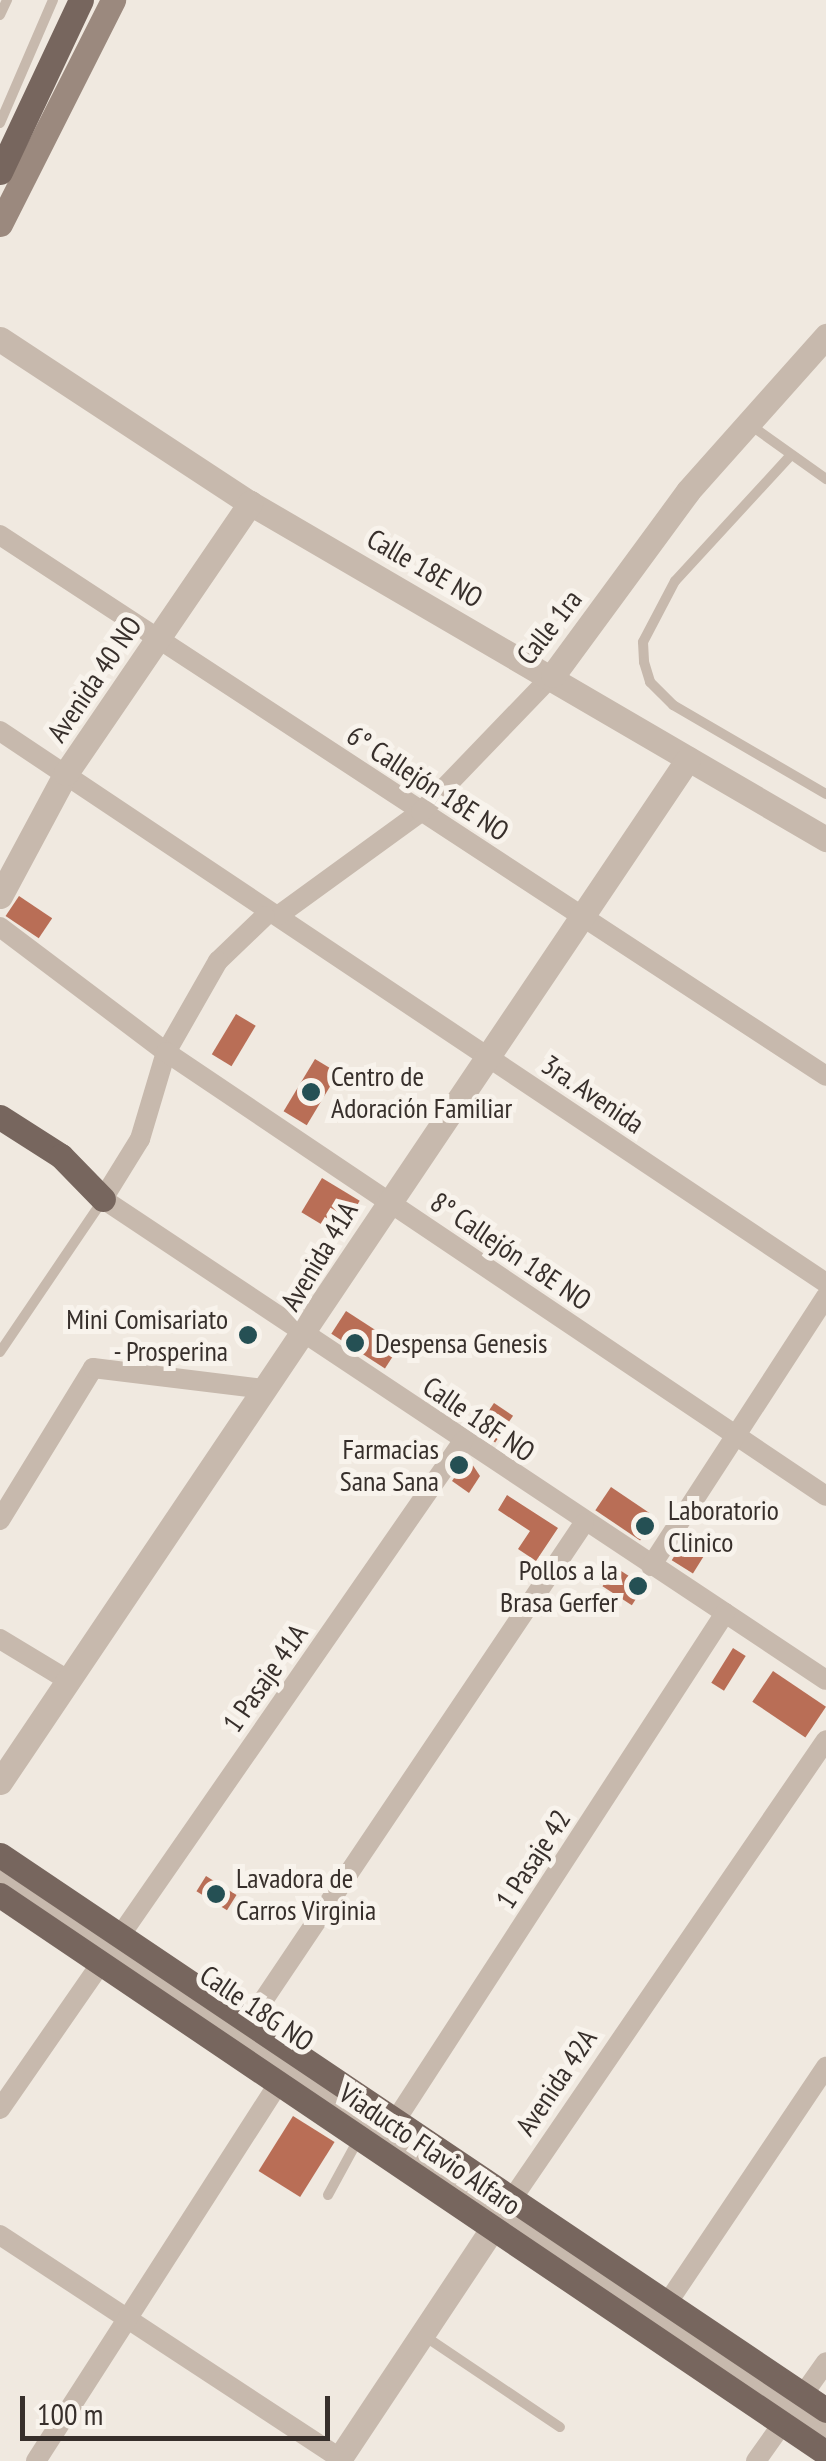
<!DOCTYPE html>
<html>
<head>
<meta charset="utf-8">
<style>
  body { margin:0 }
  #map { position:relative; width:826px; height:2461px; overflow:hidden; background:#f0e9e0; font-family:"PT Sans Narrow",sans-serif }
  div>[style] { position:absolute }
  .building>* { inset:0; background:#b96e56; transform-origin:0 0 }
  .service>* { height:10px; margin:-5px; padding:0 5px; transform-origin:5px; border-radius:5px; background:#c7b9ad }
  .minor>* { height:20px; margin:-10px; padding:0 10px; transform-origin:10px; border-radius:10px; background:#c7b9ad }
  .tertiary>* { height:25px; margin:-12.5px; padding:0 12.5px; transform-origin:12.5px; border-radius:12.5px; background:#c7b9ad }
  .secondary>* { height:25px; margin:-12.5px; padding:0 12.5px; transform-origin:12.5px; border-radius:12.5px; background:#9b897e }
  .primary>* { height:25px; margin:-12.5px; padding:0 12.5px; transform-origin:12.5px; border-radius:12.5px; background:#77665e }
  .primary-bridge>* { height:25px; margin:-12.5px; padding:0 12.5px; transform-origin:12.5px; border-radius:12.5px; background:#77665e }
  .dots>* { width:28px; height:28px; translate:-50% -50%; box-sizing:border-box; border:5px solid #f8f3ec; border-radius:50% }
  span { translate:-50% -50%; white-space:nowrap; text-align:center; line-height:1.15; -webkit-text-stroke:10px #f8f3ec; paint-order:stroke }
  .street-label { font-size:28px; color:#372f2b }
  .poi-label { font-size:28px; color:#372f2b }
  .left { translate:0 -50%; text-align:left }
  .right { translate:-100% -50%; text-align:right }
  .scale { position:absolute; left:20px; top:2396px; width:310px; height:45px; box-sizing:border-box; border:5px solid #372f2b; border-top:0; padding-left:12px; font-size:30px; line-height:35px; white-space:nowrap; color:#372f2b; -webkit-text-stroke:8px #f8f3ec; paint-order:stroke }
</style>
</head>
<body>
<div id="map">
  <div class="building">
    <div style="left:19px;top:896px;width:40px;height:24px;rotate:34deg"></div>
    <div style="left:236px;top:1014px;width:23px;height:47px;rotate:31deg"></div>
    <div style="left:315px;top:1059px;width:27px;height:61px;rotate:31deg"></div>
    <div style="left:322px;top:1178px;width:44px;height:40px;rotate:31deg"></div>
    <div style="left:346px;top:1311px;width:64px;height:27px;rotate:33deg"></div>
    <div style="left:494px;top:1403px;width:23px;height:32px;rotate:34deg"></div>
    <div style="clip-path:polygon(468px 1458px,480px 1476px,469px 1493px,452px 1481px)"></div>
    <div style="left:611px;top:1487px;width:54px;height:28px;rotate:34deg"></div>
    <div style="clip-path:polygon(507px 1495px,558px 1528px,536px 1561px,518px 1549px,530px 1531px,498px 1510px)"></div>
    <div style="left:685px;top:1539px;width:25px;height:25px;rotate:32deg"></div>
    <div style="left:615px;top:1567px;width:35px;height:23px;rotate:33deg"></div>
    <div style="left:733px;top:1648px;width:15px;height:41px;rotate:32deg"></div>
    <div style="left:773px;top:1671px;width:64px;height:37px;rotate:34deg"></div>
    <div style="left:206px;top:1876px;width:36px;height:18px;rotate:32deg"></div>
    <div style="left:293px;top:2116px;width:49px;height:65px;rotate:32deg"></div>
  </div>
  <div class="service">
    <div style="left:0;top:15px;width:17px;rotate:-65deg"></div>
    <div style="left:0;top:123px;width:134px;rotate:-66.7deg"></div>
    <div style="left:749px;top:424px;width:95px;rotate:35.5deg"></div>
    <div style="left:791px;top:455px;width:171px;rotate:132.6deg"></div>
    <div style="left:675px;top:581px;width:69px;rotate:117.7deg"></div>
    <div style="left:643px;top:642px;width:20px;rotate:87deg"></div>
    <div style="left:644px;top:662px;width:21px;rotate:73deg"></div>
    <div style="left:650px;top:682px;width:33px;rotate:45deg"></div>
    <div style="left:673px;top:705px;width:177px;rotate:30.2deg"></div>
    <div style="left:0;top:1352px;width:184px;rotate:-55.9deg"></div>
    <div style="left:328px;top:2195px;width:63px;rotate:-61.4deg"></div>
    <div style="left:423px;top:2335px;width:165px;rotate:33.9deg"></div>
  </div>
  <div class="minor">
    <div style="left:0;top:535px;width:987px;rotate:33.22deg"></div>
    <div style="left:0;top:731px;width:993px;rotate:33.75deg"></div>
    <div style="left:279px;top:915px;width:175px;rotate:-36deg"></div>
    <div style="left:421px;top:812px;width:190px;rotate:-46.1deg"></div>
    <div style="left:265px;top:916px;width:65px;rotate:136.2deg"></div>
    <div style="left:218px;top:961px;width:105px;rotate:119.7deg"></div>
    <div style="left:166px;top:1052px;width:91px;rotate:106.6deg"></div>
    <div style="left:140px;top:1139px;width:70px;rotate:121.7deg"></div>
    <div style="left:103px;top:1199px;width:868px;rotate:33.64deg"></div>
    <div style="left:0;top:927px;width:208px;rotate:37deg"></div>
    <div style="left:166px;top:1052px;width:795px;rotate:33.93deg"></div>
    <div style="left:0;top:1520px;width:178px;rotate:-58.5deg"></div>
    <div style="left:93px;top:1368px;width:172px;rotate:7deg"></div>
    <div style="left:651px;top:1566px;width:321px;rotate:-57deg"></div>
    <div style="left:0;top:1639px;width:77px;rotate:31.2deg"></div>
    <div style="left:242px;top:2032px;width:613px;rotate:-56.1deg"></div>
    <div style="left:0;top:2109px;width:813px;rotate:-55.27deg"></div>
    <div style="left:388px;top:2132px;width:619px;rotate:-57deg"></div>
    <div style="left:505px;top:2209px;width:568px;rotate:-55.61deg"></div>
    <div style="left:0;top:2235px;width:407px;rotate:33.3deg"></div>
    <div style="left:660px;top:2314px;width:298px;rotate:-56.1deg"></div>
    <div style="left:36px;top:2461px;width:463px;rotate:-57.3deg"></div>
    <div style="left:756px;top:2461px;width:121px;rotate:-54.7deg"></div>
  </div>
  <div class="tertiary">
    <div style="left:0;top:339px;width:299px;rotate:33.3deg"></div>
    <div style="left:250px;top:503px;width:667px;rotate:30.26deg"></div>
    <div style="left:553px;top:675px;width:228px;rotate:-53.7deg"></div>
    <div style="left:688px;top:491px;width:208px;rotate:-48.3deg"></div>
    <div style="left:0;top:896px;width:140px;rotate:-61.8deg"></div>
    <div style="left:66px;top:773px;width:327px;rotate:-55.7deg"></div>
    <div style="left:0;top:1782px;width:1233px;rotate:-56.08deg"></div>
    <div style="left:0;top:1872px;width:998px;rotate:34.14deg"></div>
    <div style="left:338px;top:2461px;width:298px;rotate:-56.4deg"></div>
  </div>
  <div class="secondary">
    <div style="left:0;top:224px;width:251px;rotate:-63.2deg"></div>
  </div>
  <div class="primary">
    <div style="left:0;top:172px;width:190px;rotate:-64.8deg"></div>
    <div style="left:0;top:1117px;width:72px;rotate:32.6deg"></div>
    <div style="left:61px;top:1156px;width:60px;rotate:45.7deg"></div>
  </div>
  <div class="primary-bridge">
    <div style="left:0;top:1855px;width:995px;rotate:33.9deg"></div>
    <div style="left:0;top:1895px;width:997px;rotate:34.04deg"></div>
  </div>
  <div class="dots">
    <div style="left:311px;top:1092px;background:#255054"></div>
    <div style="left:248px;top:1335px;background:#255054"></div>
    <div style="left:355px;top:1343px;background:#255054"></div>
    <div style="left:459px;top:1465px;background:#255054"></div>
    <div style="left:645px;top:1526px;background:#255054"></div>
    <div style="left:638px;top:1586px;background:#255054"></div>
    <div style="left:216px;top:1894px;background:#255054"></div>
  </div>
  <div class="street-label">
    <span style="left:425px;top:568px;rotate:30deg">Calle 18E NO</span>
    <span style="left:549px;top:627px;rotate:-52deg">Calle 1ra</span>
    <span style="left:94px;top:679px;rotate:-56deg">Avenida 40 NO</span>
    <span style="left:428px;top:783px;rotate:33deg">6° Callejón 18E NO</span>
    <span style="left:593px;top:1094px;rotate:34deg">3ra. Avenida</span>
    <span style="left:511px;top:1251px;rotate:34deg">8° Callejón 18E NO</span>
    <span style="left:319px;top:1256px;rotate:-59deg">Avenida 41A</span>
    <span style="left:479px;top:1419px;rotate:34deg">Calle 18F NO</span>
    <span style="left:265px;top:1678px;rotate:-55deg">1 Pasaje 41A</span>
    <span style="left:533px;top:1859px;rotate:-57deg">1 Pasaje 42</span>
    <span style="left:257px;top:2008px;rotate:34deg">Calle 18G NO</span>
    <span style="left:556px;top:2082px;rotate:-56deg">Avenida 42A</span>
    <span style="left:430px;top:2149px;rotate:34deg">Viaducto Flavio Alfaro</span>
  </div>
  <div class="poi-label">
    <span class="left" style="left:331px;top:1092px">Centro de<br>Adoración Familiar</span>
    <span class="right" style="left:228px;top:1335px">Mini Comisariato<br>- Prosperina</span>
    <span class="left" style="left:375px;top:1343px">Despensa Genesis</span>
    <span class="right" style="left:439px;top:1465px">Farmacias<br>Sana Sana</span>
    <span class="left" style="left:668px;top:1526px">Laboratorio<br>Clinico</span>
    <span class="right" style="left:618px;top:1586px">Pollos a la<br>Brasa Gerfer</span>
    <span class="left" style="left:236px;top:1894px">Lavadora de<br>Carros Virginia</span>
  </div>
  <div class="scale">100 m</div>
</div>
</body>
</html>
